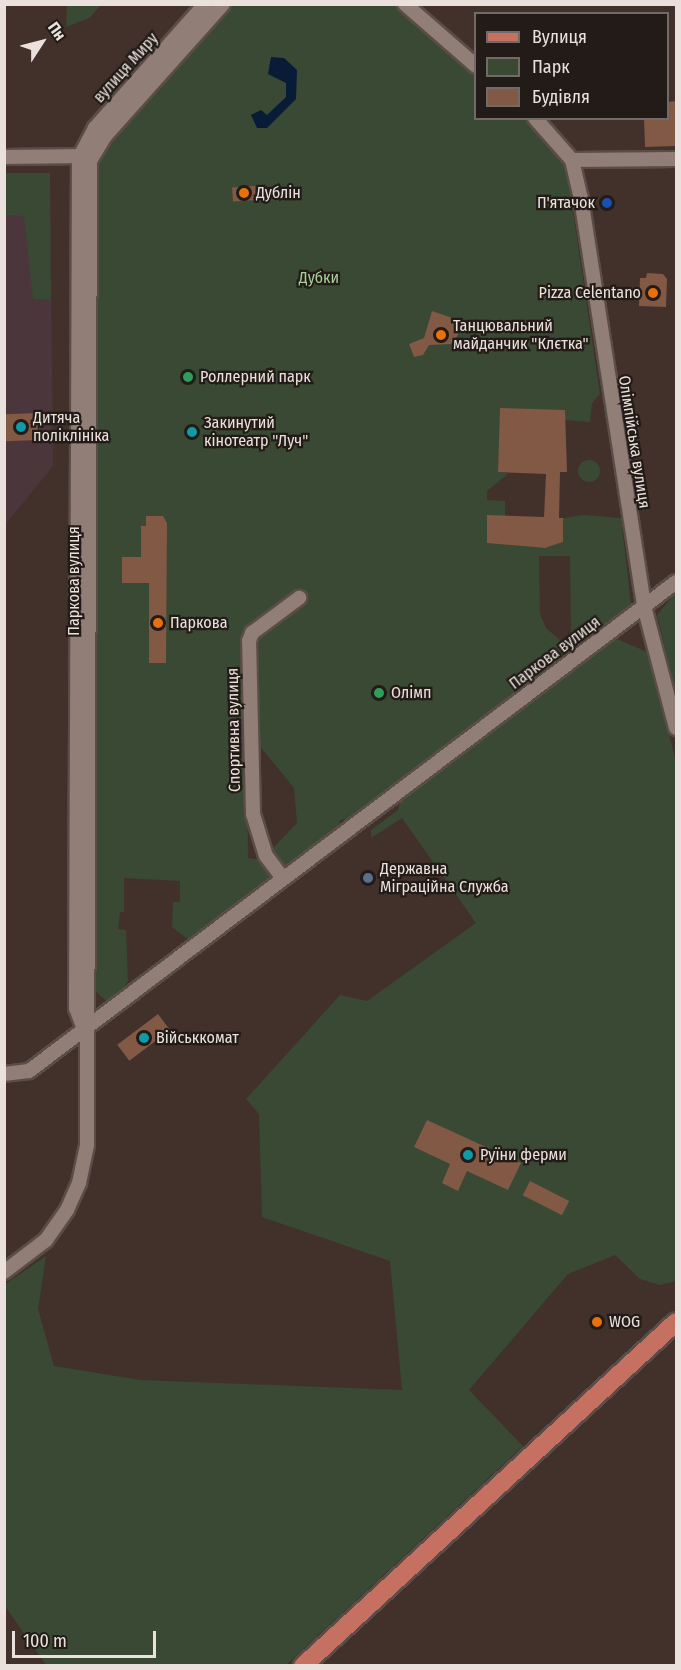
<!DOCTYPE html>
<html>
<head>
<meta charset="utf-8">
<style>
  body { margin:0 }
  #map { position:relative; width:681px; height:1670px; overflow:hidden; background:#41312a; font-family:"Fira Sans Condensed",sans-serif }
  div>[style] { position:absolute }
  .medical>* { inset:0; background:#4b363b }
  .green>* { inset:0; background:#394933 }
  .round { border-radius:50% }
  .water>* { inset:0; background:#081b37 }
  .building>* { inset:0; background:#815945; transform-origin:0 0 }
  .roads { filter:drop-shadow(2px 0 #5a4d47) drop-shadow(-2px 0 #5a4d47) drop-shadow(0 2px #5a4d47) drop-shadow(0 -2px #5a4d47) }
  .minor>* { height:14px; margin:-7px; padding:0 7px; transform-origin:7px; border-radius:7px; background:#917e76 }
  .major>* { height:18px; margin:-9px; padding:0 9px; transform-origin:9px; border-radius:9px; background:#c57060 }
  .dots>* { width:16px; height:16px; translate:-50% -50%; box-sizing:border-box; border:3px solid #221b17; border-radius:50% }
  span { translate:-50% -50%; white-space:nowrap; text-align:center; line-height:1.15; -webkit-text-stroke:4.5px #221b17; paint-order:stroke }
  .street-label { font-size:16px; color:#ebe1dc }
  .poi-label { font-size:16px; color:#ebe1dc }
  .left { translate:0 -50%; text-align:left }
  .right { translate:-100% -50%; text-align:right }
  .park-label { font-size:16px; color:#a6d097 }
  .frame { position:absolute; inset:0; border:6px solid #ebe1dc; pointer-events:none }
  .legend { position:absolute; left:474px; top:12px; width:195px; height:108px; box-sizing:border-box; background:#221b17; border:2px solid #726a66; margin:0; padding:8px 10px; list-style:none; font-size:18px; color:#ebe1dc }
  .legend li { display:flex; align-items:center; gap:12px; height:30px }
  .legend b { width:30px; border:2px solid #726a66 }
  .north { position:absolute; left:12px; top:12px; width:60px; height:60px; -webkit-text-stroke:4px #221b17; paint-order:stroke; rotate:54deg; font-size:16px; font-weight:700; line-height:24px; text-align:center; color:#ebe1dc }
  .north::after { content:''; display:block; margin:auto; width:21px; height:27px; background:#ebe1dc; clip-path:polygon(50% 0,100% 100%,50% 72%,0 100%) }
  .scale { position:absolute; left:12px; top:1631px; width:144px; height:27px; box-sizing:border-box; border:3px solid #ebe1dc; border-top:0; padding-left:8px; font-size:18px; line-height:21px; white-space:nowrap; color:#ebe1dc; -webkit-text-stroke:4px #221b17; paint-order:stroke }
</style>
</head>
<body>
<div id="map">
  <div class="medical">
    <div style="clip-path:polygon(5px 173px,50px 173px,53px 466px,5px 525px)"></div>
  </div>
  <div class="green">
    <div style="clip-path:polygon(67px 5px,67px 4px,101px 5px,89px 18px,66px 27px)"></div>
    <div style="clip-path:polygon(226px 5px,396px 5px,475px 74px,476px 118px,526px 119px,561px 156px,567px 170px,600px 394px,592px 403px,590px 422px,565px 420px,499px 458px,498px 472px,509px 473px,487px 491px,487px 500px,505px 501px,505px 516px,487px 516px,487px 542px,545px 548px,563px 542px,563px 518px,583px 515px,621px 518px,631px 604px,588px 640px,578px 642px,571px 634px,570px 556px,539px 556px,540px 614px,546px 628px,561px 641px,563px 659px,356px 817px,340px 820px,338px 830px,299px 855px,290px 868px,279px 865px,272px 849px,297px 823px,294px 788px,259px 745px,247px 744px,248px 858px,263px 860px,275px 879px,189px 940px,172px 927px,173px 902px,180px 902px,180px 881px,124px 878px,124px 912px,120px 912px,118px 929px,126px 930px,128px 981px,119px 996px,105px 1000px,94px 990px,96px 163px,103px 147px)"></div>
    <div style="clip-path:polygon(5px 173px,50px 173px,51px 300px,33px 299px,24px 216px,5px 215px)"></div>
    <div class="round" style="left:578px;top:460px;width:22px;height:22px"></div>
    <div style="clip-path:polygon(676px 592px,676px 693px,657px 615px)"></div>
    <div style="clip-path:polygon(617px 639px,645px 651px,652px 661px,676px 763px,676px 1281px,660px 1285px,640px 1279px,615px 1255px,568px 1274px,469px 1390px,523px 1446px,286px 1665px,46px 1665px,5px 1606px,4px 1285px,46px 1256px,38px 1309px,54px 1366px,140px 1380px,402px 1390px,390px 1261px,262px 1217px,259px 1114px,246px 1099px,340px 995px,367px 1001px,476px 923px,402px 818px,371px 838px,371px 830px,398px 810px,400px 800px,604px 645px)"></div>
  </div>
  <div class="water">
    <div style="clip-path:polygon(271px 57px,284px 58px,297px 70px,296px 99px,267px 128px,257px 128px,251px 115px,261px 110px,267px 115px,286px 97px,286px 83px,268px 74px)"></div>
  </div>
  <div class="building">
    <div style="clip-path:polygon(676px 101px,676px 146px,645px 147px,644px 118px,668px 118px,668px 102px)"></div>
    <div style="left:255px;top:186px;width:14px;height:23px;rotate:86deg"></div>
    <div style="clip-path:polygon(647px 273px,663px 274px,667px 279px,666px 307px,639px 306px,640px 278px,646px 278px)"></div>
    <div style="clip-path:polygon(432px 311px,455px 319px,458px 335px,451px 344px,429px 345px,423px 355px,414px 357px,409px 344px,424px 338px)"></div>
    <div style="clip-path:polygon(500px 408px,565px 410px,567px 472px,560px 472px,559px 518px,563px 518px,563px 542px,545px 548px,487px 543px,487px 515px,544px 517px,546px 474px,498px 472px)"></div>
    <div style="left:37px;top:413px;width:27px;height:33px;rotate:88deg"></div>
    <div style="clip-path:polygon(146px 516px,163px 516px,167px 523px,166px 663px,149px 663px,149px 583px,122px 583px,122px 557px,141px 557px,141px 526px,146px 526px)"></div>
    <div style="left:158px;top:1014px;width:20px;height:51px;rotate:53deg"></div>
    <div style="clip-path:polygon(427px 1120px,521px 1163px,508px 1190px,467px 1171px,458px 1191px,442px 1183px,450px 1164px,414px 1147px)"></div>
    <div style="left:530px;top:1181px;width:44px;height:16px;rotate:27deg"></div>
  </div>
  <div class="roads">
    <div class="minor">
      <div style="left:405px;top:4px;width:94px;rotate:41.1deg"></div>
      <div style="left:535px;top:118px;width:56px;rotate:48.6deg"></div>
      <div style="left:572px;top:160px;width:39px;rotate:77deg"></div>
      <div style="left:581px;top:198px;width:413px;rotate:81.2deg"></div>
      <div style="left:644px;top:606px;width:126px;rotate:75.3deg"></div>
      <div style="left:4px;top:157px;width:82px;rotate:-0.7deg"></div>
      <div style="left:572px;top:160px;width:104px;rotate:-0.6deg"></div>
      <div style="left:282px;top:877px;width:26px;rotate:-127deg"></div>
      <div style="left:266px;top:856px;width:44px;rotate:-107.2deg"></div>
      <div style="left:253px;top:814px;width:173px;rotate:-91.3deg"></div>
      <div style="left:249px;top:641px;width:9px;rotate:-69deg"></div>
      <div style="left:252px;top:633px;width:59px;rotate:-36.7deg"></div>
      <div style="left:84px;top:1029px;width:22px;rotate:-111deg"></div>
      <div style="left:76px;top:1008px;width:850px;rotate:-89.8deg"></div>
      <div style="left:79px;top:158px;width:34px;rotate:-62deg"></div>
      <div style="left:95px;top:128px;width:166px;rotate:-48.4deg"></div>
      <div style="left:4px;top:1074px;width:25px;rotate:-7deg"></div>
      <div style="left:29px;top:1071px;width:811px;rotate:-37.08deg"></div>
      <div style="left:4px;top:1272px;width:53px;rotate:-37.3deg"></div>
      <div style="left:46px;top:1240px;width:37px;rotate:-55deg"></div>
      <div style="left:67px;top:1210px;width:30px;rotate:-66deg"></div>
      <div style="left:79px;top:1183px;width:39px;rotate:-78deg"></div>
      <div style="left:87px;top:1145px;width:984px;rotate:-89.83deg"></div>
      <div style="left:90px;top:161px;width:29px;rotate:-59deg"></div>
      <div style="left:105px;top:136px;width:177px;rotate:-48.2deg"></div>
    </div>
    <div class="major">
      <div style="left:303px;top:1666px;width:507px;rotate:-42.68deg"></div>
    </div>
  </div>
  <div class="dots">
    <div style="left:244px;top:193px;background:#e8710a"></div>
    <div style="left:607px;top:203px;background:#1a4fb4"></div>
    <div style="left:653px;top:293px;background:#e8710a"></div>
    <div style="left:441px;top:335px;background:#e8710a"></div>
    <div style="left:188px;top:377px;background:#2e9e5b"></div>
    <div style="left:21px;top:427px;background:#0f9aa8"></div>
    <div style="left:192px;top:432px;background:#0f9aa8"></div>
    <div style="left:158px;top:623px;background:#e8710a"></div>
    <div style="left:379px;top:693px;background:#2e9e5b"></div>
    <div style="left:368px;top:878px;background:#5c6f8a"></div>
    <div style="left:144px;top:1038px;background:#0f9aa8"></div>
    <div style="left:468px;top:1155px;background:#0f9aa8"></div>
    <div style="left:597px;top:1322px;background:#e8710a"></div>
  </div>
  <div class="street-label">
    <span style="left:126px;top:68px;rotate:-48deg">вулиця Миру</span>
    <span style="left:634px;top:442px;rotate:81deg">Олімпійська вулиця</span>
    <span style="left:74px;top:581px;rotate:-90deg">Паркова вулиця</span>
    <span style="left:555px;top:653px;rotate:-37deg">Паркова вулиця</span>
    <span style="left:234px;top:730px;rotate:-91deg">Спортивна вулиця</span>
  </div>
  <div class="poi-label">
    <span class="left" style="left:256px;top:193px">Дублін</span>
    <span class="right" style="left:595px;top:203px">П'ятачок</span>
    <span class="right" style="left:641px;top:293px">Pizza Celentano</span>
    <span class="left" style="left:453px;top:335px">Танцювальний<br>майданчик "Клєтка"</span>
    <span class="left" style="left:200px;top:377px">Роллерний парк</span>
    <span class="left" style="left:33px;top:427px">Дитяча<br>поліклініка</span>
    <span class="left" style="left:204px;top:432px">Закинутий<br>кінотеатр "Луч"</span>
    <span class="left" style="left:170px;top:623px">Паркова</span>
    <span class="left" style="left:391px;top:693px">Олімп</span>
    <span class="left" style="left:380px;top:878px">Державна<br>Міграційна Служба</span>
    <span class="left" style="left:156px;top:1038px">Військкомат</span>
    <span class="left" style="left:480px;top:1155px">Руїни ферми</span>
    <span class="left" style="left:609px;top:1322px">WOG</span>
  </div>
  <div class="park-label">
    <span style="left:319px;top:278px">Дубки</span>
  </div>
  <div class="frame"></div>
  <ul class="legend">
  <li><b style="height:8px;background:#c57060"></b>Вулиця</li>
  <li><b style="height:16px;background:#394933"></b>Парк</li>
  <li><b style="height:16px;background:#815945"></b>Будівля</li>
  </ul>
  <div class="north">Пн</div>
  <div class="scale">100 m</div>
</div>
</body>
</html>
